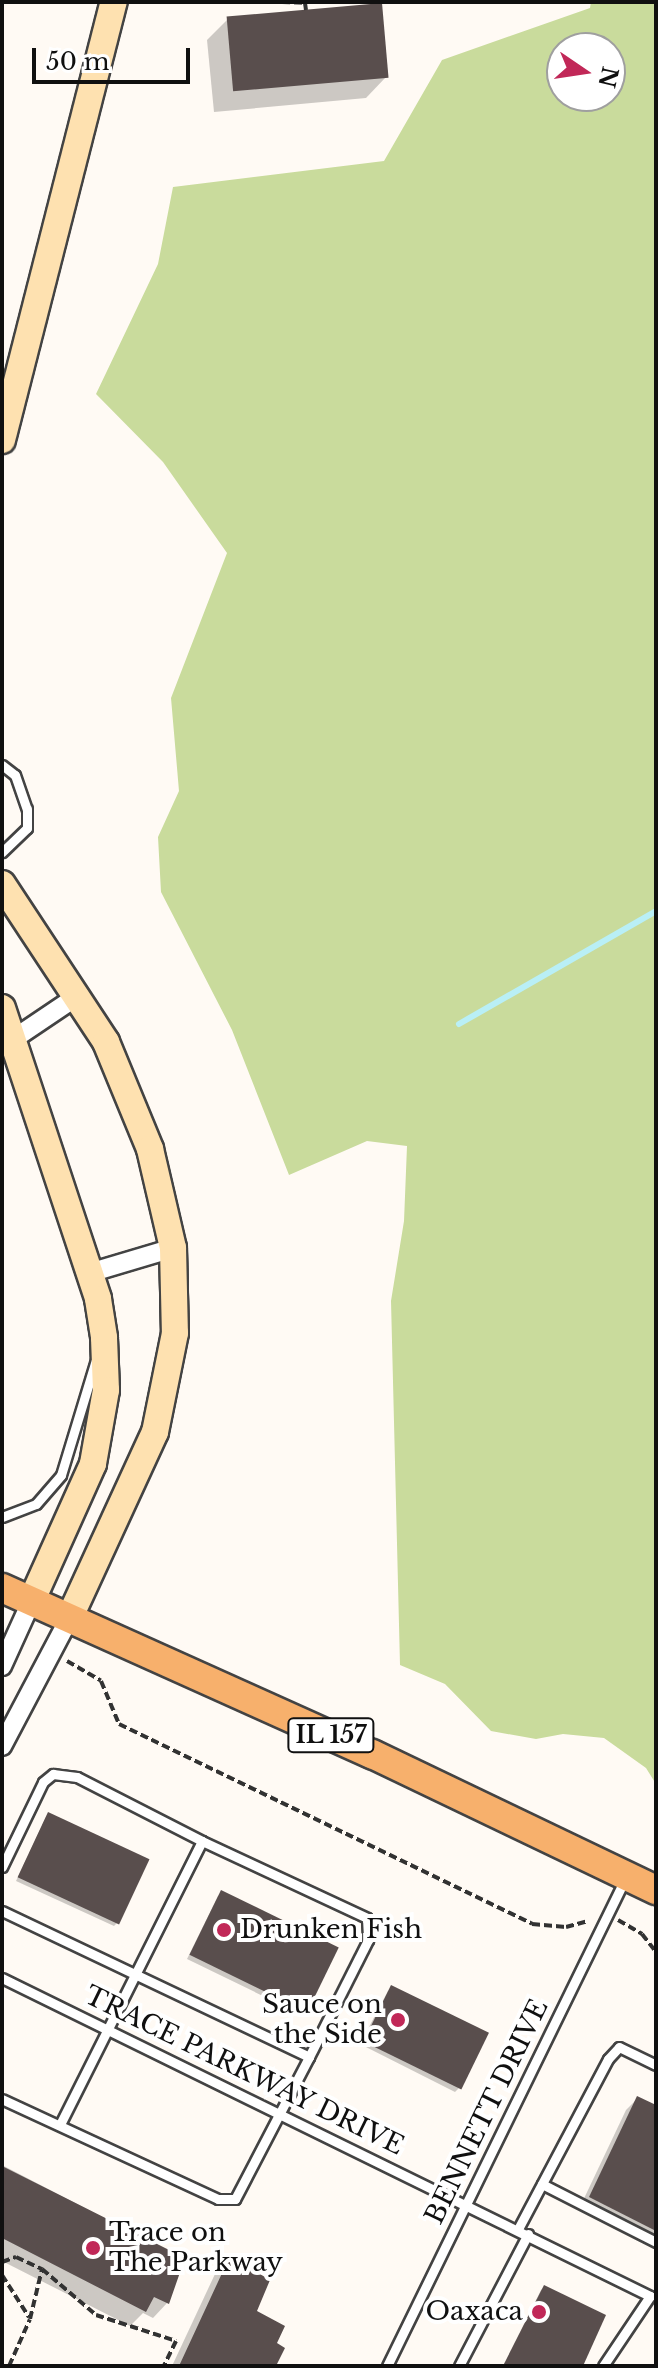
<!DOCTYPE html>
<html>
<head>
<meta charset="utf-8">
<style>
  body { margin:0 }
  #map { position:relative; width:658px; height:2368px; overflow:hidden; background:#fffaf4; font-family:"Libre Baskerville",serif }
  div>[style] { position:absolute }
  .forest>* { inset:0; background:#c9db9c }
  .shadow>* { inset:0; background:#0003 }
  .stream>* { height:6px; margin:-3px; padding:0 3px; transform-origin:3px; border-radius:3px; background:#b9eff6 }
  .building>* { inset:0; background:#594e4d; transform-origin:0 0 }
  .path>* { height:4px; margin-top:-2px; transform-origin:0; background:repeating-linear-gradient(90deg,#323232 0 8px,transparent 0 12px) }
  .roads { filter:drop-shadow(2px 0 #434343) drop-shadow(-2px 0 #434343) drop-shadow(0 2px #434343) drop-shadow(0 -2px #434343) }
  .lane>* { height:9px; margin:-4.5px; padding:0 4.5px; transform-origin:4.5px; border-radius:4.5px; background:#fff }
  .street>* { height:18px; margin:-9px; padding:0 9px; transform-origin:9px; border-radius:9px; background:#fff }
  .secondary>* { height:26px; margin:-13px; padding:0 13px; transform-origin:13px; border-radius:13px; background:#fee1b0 }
  .primary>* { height:28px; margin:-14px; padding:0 14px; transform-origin:14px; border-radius:14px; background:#f7b06c }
  .dots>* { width:22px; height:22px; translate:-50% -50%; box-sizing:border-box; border:4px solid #fff; border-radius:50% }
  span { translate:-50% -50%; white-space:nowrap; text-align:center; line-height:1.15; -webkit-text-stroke:8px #fff; paint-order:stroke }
  .shield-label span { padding:2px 6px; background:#fff; border:2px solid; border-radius:6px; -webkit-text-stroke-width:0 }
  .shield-label { font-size:24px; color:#101010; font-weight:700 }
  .poi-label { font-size:26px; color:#101010 }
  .left { translate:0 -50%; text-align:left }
  .right { translate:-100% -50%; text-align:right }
  .street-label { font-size:26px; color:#101010 }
  .frame { position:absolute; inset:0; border:4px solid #101010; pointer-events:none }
  .north { position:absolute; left:546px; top:32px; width:80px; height:80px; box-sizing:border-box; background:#fff; border:2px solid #9f9f9f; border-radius:50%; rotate:103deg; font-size:22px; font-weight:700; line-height:32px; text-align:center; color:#101010 }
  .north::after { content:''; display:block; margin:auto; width:28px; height:36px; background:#c12858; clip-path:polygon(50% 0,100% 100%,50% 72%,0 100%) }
  .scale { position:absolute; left:32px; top:48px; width:158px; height:36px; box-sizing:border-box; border:4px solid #101010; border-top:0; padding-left:10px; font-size:24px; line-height:28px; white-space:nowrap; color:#101010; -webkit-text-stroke:6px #fff; paint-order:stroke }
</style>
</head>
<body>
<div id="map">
  <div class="forest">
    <div style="clip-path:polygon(evenodd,591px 2px,656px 2px,656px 1784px,646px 1768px,604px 1738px,563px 1734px,536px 1739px,491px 1731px,445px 1684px,400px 1665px,391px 1301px,404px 1221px,407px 1146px,367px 1141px,289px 1175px,232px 1030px,161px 892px,158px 837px,179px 791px,171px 698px,227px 553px,163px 462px,96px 394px,158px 264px,173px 187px,384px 161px,442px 60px,590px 8px,591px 2px,562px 48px,610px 48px,610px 96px,562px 96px,562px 48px)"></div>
  </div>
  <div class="shadow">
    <div style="clip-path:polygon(228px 19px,386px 77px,366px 98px,214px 112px,207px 40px)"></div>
    <div style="clip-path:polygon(46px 1817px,117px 1923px,114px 1926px,16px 1881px)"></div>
    <div style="clip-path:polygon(218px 1896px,306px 2012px,302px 2015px,187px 1959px)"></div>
    <div style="clip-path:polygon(388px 1991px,459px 2088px,455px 2092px,360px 2044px)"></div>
    <div style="clip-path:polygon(638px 2098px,656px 2106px,656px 2231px,645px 2242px,579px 2209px,626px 2110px)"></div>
    <div style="clip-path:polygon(2px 2165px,183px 2259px,168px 2302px,153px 2318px,143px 2313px,130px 2326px,2px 2261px)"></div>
    <div style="clip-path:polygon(230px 2259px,274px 2344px,274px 2366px,172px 2366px,215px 2274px)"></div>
    <div style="clip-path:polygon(544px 2287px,581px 2366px,503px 2366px,541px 2290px)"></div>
  </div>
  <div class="stream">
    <div style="left:459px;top:1024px;width:227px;rotate:-29.8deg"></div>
  </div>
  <div class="building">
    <div style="left:382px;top:3px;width:75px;height:156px;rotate:85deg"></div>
    <div style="left:48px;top:1812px;width:112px;height:72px;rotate:25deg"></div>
    <div style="left:221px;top:1890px;width:131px;height:72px;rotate:26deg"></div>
    <div style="left:391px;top:1985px;width:109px;height:63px;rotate:26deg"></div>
    <div style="clip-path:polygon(637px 2096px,656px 2105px,656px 2231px,589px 2197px)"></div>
    <div style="clip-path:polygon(2px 2166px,185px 2258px,169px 2304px,154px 2297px,146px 2312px,2px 2238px)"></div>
    <div style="clip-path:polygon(230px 2256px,270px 2280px,257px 2311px,285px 2326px,277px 2343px,285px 2348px,276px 2366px,179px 2366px)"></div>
    <div style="clip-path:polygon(544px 2285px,606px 2315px,583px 2366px,503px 2366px)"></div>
  </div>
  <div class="path">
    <div style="left:282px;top:2px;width:23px;rotate:2deg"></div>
    <div style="left:305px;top:3px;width:7px;rotate:82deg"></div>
    <div style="left:67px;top:1661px;width:39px;rotate:30deg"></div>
    <div style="left:101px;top:1681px;width:47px;rotate:67.3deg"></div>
    <div style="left:119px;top:1724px;width:459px;rotate:25.8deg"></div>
    <div style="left:532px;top:1924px;width:34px;rotate:5deg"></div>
    <div style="left:566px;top:1927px;width:23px;rotate:-15deg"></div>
    <div style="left:618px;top:1920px;width:28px;rotate:30deg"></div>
    <div style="left:642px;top:1934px;width:23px;rotate:52deg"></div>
    <div style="left:2px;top:2262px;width:15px;rotate:-20deg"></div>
    <div style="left:16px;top:2257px;width:29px;rotate:25deg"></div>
    <div style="left:42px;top:2269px;width:71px;rotate:40.4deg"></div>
    <div style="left:96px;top:2315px;width:84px;rotate:18deg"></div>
    <div style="left:176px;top:2341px;width:28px;rotate:116deg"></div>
    <div style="left:2px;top:2275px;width:50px;rotate:57.3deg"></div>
    <div style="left:9px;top:2366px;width:51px;rotate:-65.9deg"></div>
    <div style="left:30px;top:2319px;width:51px;rotate:-76.5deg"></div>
  </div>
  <div class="roads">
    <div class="lane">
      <div style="left:2px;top:765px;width:16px;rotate:38deg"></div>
      <div style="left:15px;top:775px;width:36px;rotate:71deg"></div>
      <div style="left:27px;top:809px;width:19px;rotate:90deg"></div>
      <div style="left:27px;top:828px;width:35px;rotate:136deg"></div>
      <div style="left:2px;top:1517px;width:36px;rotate:-21deg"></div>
      <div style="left:36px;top:1504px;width:38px;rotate:-49deg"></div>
      <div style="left:61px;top:1475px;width:120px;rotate:-73.1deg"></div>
      <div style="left:202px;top:1841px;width:182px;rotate:25deg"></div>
      <div style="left:367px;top:1918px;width:22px;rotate:87deg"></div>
      <div style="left:368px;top:1940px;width:131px;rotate:116.8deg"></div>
      <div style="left:2px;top:1867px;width:94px;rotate:-64.2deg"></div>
      <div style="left:43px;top:1782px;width:13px;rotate:-39deg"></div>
      <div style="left:53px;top:1774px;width:24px;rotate:7deg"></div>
      <div style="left:77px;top:1777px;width:140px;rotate:27.1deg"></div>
      <div style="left:202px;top:1841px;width:318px;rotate:116.6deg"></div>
      <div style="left:2px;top:1911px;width:340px;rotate:25.4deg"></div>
      <div style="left:309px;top:2057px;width:160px;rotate:117.5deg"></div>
      <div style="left:235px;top:2199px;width:17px;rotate:180deg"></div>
      <div style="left:218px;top:2199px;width:238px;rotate:-155.2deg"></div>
      <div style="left:2px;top:1978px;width:722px;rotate:26.14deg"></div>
      <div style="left:650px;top:2296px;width:84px;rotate:123.9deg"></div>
      <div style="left:542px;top:2184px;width:128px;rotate:27deg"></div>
      <div style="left:518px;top:2229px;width:192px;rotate:-62.1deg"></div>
      <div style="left:608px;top:2059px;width:16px;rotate:-47deg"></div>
      <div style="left:619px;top:2047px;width:41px;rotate:25.9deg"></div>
      <div style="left:387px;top:2366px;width:542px;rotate:-63.95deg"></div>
      <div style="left:459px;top:2366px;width:149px;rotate:-62.4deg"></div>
    </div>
    <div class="street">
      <div style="left:12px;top:1040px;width:81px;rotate:-33.9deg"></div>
      <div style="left:89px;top:1273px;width:88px;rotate:-16.6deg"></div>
      <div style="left:2px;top:1666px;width:72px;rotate:-65.6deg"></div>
      <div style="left:2px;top:1746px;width:146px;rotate:-62.2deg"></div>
    </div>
    <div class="secondary">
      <div style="left:2px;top:440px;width:452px;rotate:-75.7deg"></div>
      <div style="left:2px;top:884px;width:189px;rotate:56.6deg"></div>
      <div style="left:106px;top:1042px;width:116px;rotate:67.6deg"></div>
      <div style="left:150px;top:1149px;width:102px;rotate:76.9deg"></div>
      <div style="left:173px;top:1248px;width:85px;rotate:88.7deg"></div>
      <div style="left:175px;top:1333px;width:101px;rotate:101.4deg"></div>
      <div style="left:155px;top:1432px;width:204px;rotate:114.7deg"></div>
      <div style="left:2px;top:1008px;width:306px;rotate:71.7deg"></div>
      <div style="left:98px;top:1299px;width:39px;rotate:81deg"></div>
      <div style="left:104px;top:1338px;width:52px;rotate:87.8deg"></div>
      <div style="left:106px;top:1390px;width:75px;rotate:100deg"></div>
      <div style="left:93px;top:1464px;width:149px;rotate:114.2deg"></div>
    </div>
    <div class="primary">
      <div style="left:2px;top:1588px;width:406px;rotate:24.2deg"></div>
      <div style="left:372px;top:1754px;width:315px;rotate:25.6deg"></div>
    </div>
  </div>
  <div class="dots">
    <div style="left:224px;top:1930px;background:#c12858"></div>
    <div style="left:398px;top:2020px;background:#c12858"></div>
    <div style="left:93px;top:2248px;background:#c12858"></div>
    <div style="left:539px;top:2312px;background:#c12858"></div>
  </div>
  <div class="shield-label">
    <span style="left:331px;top:1735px">IL 157</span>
  </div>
  <div class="poi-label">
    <span class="left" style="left:240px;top:1930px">Drunken Fish</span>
    <span class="right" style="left:382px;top:2020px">Sauce on<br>the Side</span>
    <span class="left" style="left:109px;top:2248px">Trace on<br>The Parkway</span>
    <span class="right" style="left:523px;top:2312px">Oaxaca</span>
  </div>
  <div class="street-label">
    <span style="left:244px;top:2071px;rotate:26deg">TRACE PARKWAY DRIVE</span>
    <span style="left:487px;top:2112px;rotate:-64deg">BENNETT DRIVE</span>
  </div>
  <div class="frame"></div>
  <div class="north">N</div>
  <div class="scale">50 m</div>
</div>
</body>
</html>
